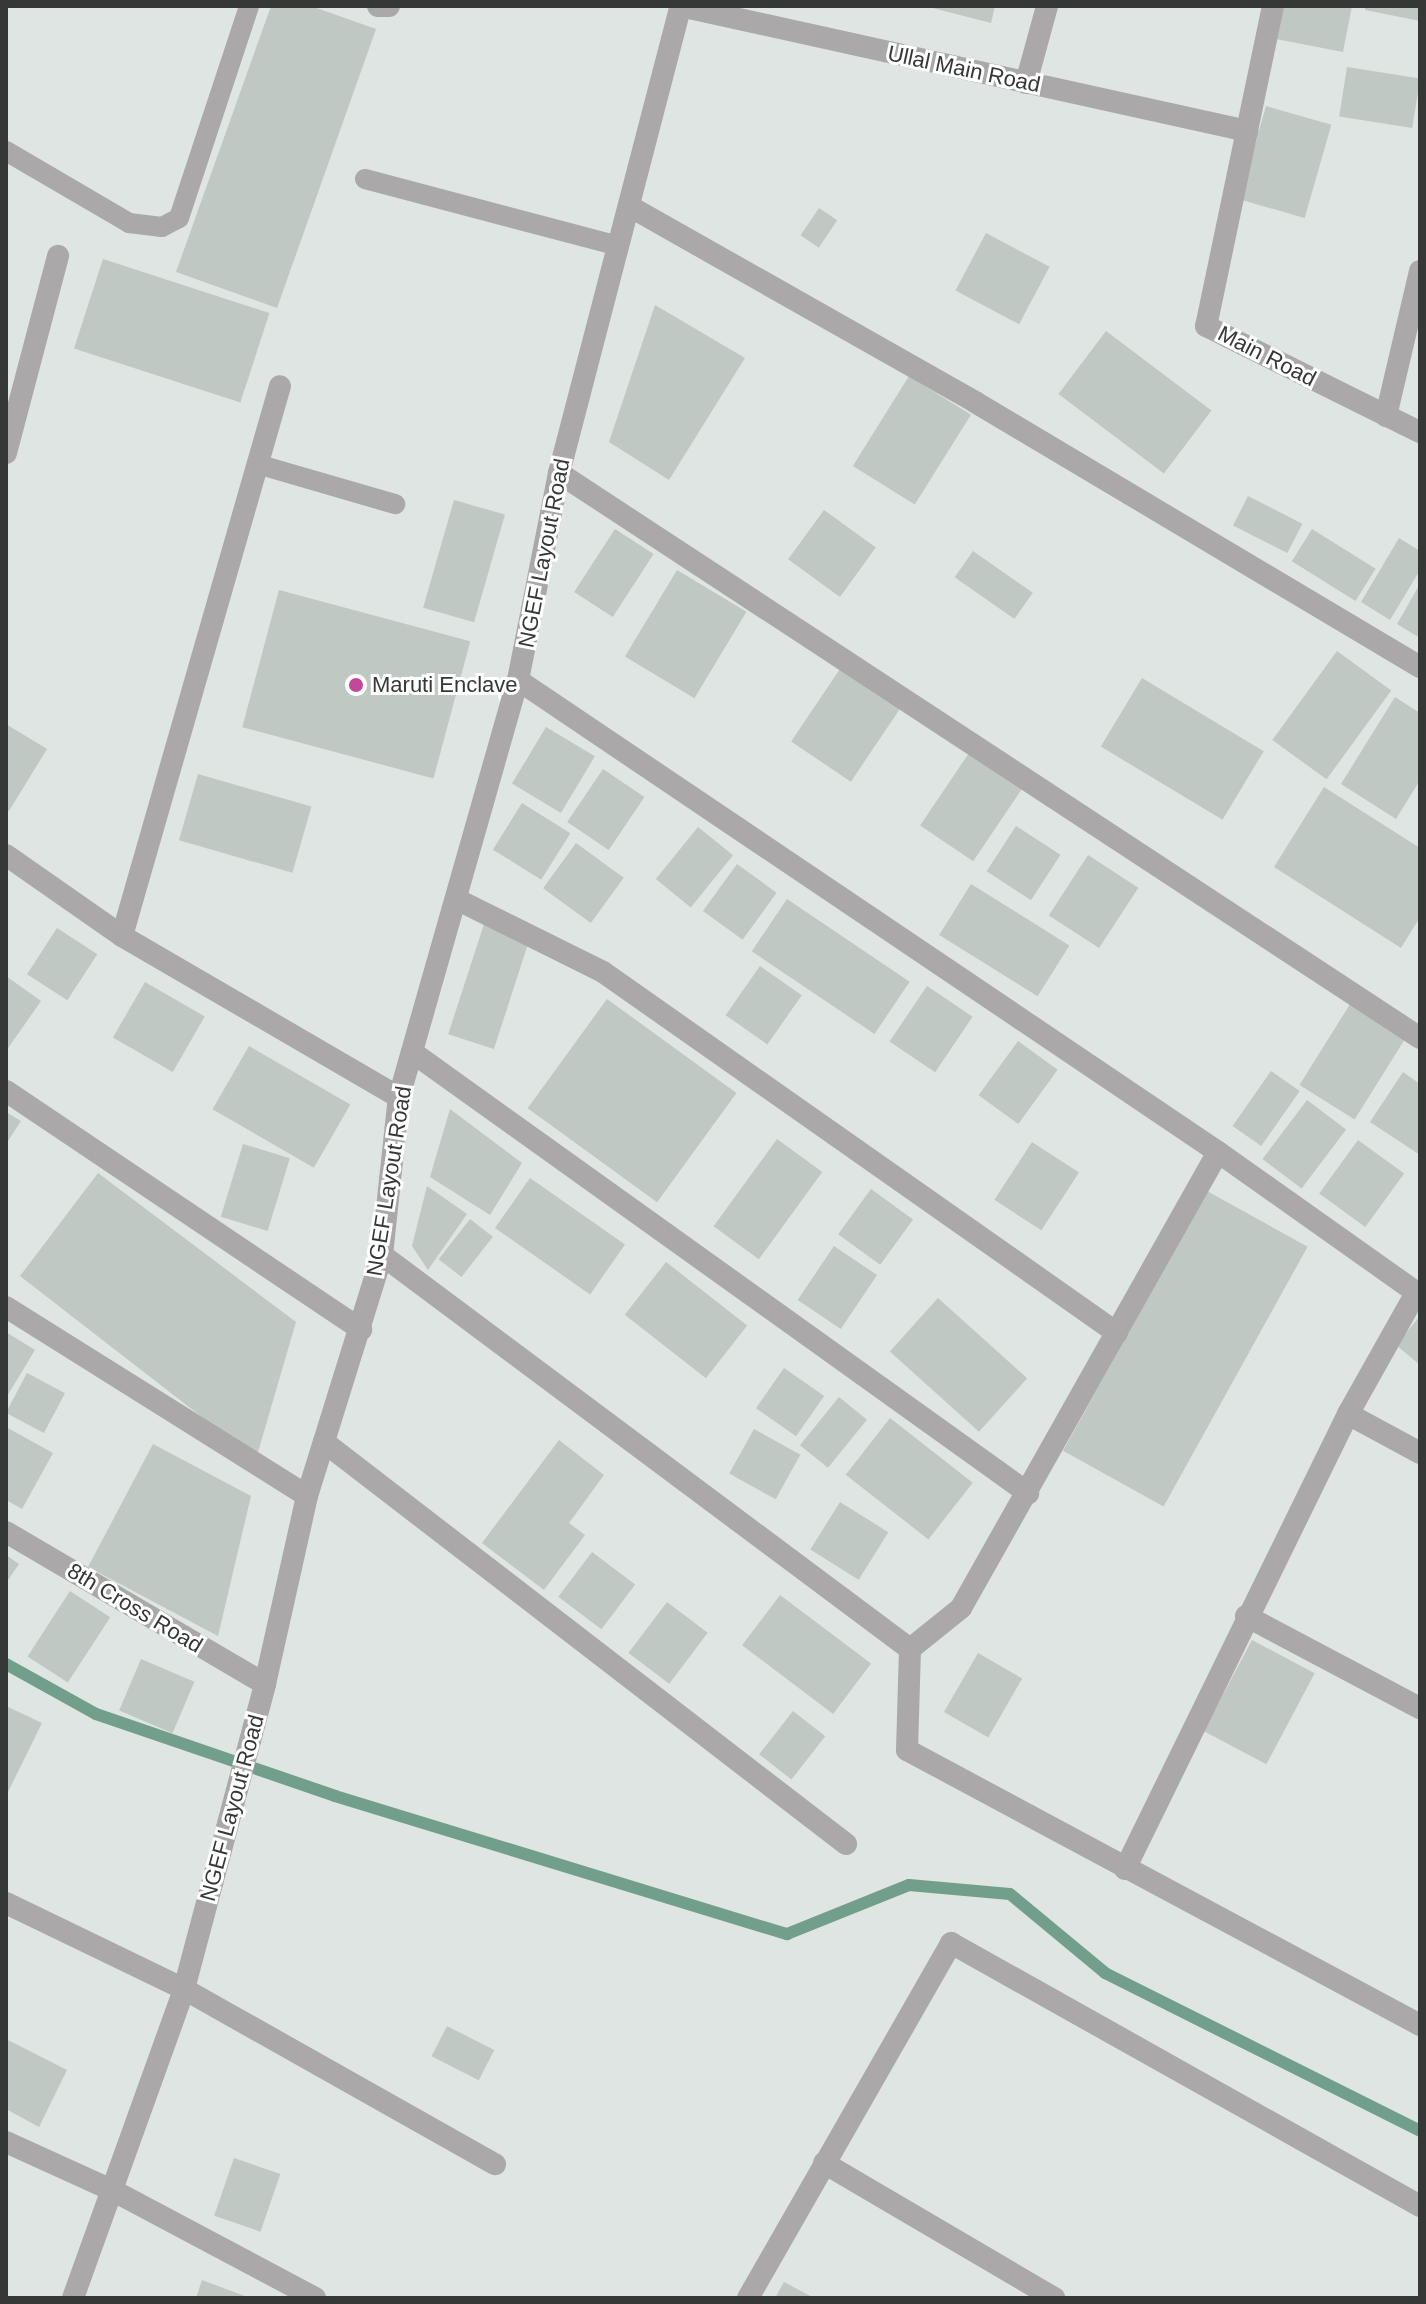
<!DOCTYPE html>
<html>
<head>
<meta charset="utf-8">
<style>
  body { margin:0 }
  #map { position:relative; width:1426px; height:2304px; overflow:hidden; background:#dee5e2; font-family:Arial,sans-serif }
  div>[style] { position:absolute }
  .stream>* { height:12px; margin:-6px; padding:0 6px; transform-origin:6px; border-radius:6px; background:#719f8c }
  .building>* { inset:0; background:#c0c8c4; transform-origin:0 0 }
  .service>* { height:20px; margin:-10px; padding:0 10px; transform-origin:10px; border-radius:10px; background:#aba8aa }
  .minor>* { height:22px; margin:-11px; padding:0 11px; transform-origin:11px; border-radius:11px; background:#aba8aa }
  .tertiary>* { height:22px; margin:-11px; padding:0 11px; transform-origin:11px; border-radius:11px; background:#aba8aa }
  .dots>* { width:22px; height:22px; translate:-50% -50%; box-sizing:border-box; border:4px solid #fff; border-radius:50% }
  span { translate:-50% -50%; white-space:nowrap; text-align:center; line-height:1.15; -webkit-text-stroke:6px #fff; paint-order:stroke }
  .street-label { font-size:22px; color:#353837 }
  .poi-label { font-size:22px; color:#353837 }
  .left { translate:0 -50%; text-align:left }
  .frame { position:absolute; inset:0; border:8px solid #353837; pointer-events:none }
</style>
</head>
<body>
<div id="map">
  <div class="stream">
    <div style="left:6px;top:1664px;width:103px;rotate:29.1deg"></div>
    <div style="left:96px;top:1714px;width:253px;rotate:18.9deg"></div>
    <div style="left:335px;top:1796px;width:473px;rotate:17deg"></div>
    <div style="left:787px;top:1934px;width:131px;rotate:-21.9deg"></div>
    <div style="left:909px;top:1885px;width:101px;rotate:5.1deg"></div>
    <div style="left:1010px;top:1894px;width:124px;rotate:39.7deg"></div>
    <div style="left:1105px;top:1973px;width:352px;rotate:26.6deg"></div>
  </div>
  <div class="building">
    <div style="clip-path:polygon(271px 6px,311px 6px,376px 29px,277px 308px,176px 272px)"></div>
    <div style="clip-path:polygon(925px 6px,995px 6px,991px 23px)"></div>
    <div style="clip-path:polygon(1283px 6px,1352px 6px,1343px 52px,1276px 39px)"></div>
    <div style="clip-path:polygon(1365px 6px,1420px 6px,1420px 21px,1365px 10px)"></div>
    <div style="left:1347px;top:67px;width:74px;height:50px;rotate:9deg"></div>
    <div style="left:1266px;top:106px;width:68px;height:97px;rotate:16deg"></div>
    <div style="left:819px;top:208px;width:22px;height:33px;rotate:34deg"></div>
    <div style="left:986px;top:233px;width:72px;height:65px;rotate:28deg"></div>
    <div style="left:103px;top:259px;width:175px;height:94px;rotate:18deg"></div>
    <div style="clip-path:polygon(655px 305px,745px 358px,669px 480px,609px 442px)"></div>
    <div style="left:1106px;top:331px;width:132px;height:79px;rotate:37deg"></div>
    <div style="left:909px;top:376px;width:73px;height:106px;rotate:32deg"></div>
    <div style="left:1248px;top:496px;width:61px;height:33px;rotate:27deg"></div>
    <div style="left:454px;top:500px;width:53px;height:112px;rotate:16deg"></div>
    <div style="left:824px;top:510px;width:64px;height:61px;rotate:36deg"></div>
    <div style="left:615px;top:529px;width:46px;height:75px;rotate:33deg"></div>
    <div style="left:1312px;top:529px;width:75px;height:38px;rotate:32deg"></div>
    <div style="clip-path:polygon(1399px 538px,1420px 551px,1420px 570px,1390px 620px,1361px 602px)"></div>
    <div style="left:973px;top:551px;width:73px;height:32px;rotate:35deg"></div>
    <div style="left:677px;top:570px;width:81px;height:101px;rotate:31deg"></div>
    <div style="clip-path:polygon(1420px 584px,1420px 638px,1397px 624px)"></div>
    <div style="left:279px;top:590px;width:198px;height:142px;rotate:15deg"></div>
    <div style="left:1337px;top:651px;width:67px;height:110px;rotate:36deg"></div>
    <div style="left:842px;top:666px;width:72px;height:91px;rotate:34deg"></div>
    <div style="left:1142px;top:678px;width:142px;height:80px;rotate:31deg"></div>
    <div style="clip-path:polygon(1395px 697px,1420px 713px,1420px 780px,1396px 819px,1341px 784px)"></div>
    <div style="clip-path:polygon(6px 724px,47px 749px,9px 811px,6px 809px)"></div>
    <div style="left:546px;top:727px;width:57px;height:66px;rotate:31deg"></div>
    <div style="left:971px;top:750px;width:64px;height:91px;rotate:34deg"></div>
    <div style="left:603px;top:769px;width:50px;height:64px;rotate:34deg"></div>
    <div style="left:198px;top:774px;width:118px;height:69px;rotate:16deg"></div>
    <div style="clip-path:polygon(1324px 787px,1420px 848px,1420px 917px,1401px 948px,1274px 867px)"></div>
    <div style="left:522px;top:803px;width:57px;height:55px;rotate:32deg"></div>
    <div style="left:1016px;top:826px;width:53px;height:54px;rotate:33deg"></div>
    <div style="left:698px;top:827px;width:45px;height:67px;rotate:39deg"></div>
    <div style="left:576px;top:843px;width:59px;height:56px;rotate:36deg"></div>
    <div style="left:1088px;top:855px;width:60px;height:72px;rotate:33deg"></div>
    <div style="left:737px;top:864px;width:49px;height:58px;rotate:36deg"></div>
    <div style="left:971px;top:884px;width:116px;height:60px;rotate:32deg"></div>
    <div style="left:787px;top:899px;width:148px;height:63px;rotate:34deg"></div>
    <div style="left:485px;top:921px;width:48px;height:119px;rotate:18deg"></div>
    <div style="left:57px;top:928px;width:48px;height:55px;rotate:33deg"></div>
    <div style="left:760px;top:966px;width:51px;height:60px;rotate:35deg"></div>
    <div style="clip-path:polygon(6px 976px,41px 1001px,6px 1051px)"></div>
    <div style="left:145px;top:982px;width:69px;height:64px;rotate:30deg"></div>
    <div style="left:927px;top:986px;width:55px;height:67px;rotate:34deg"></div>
    <div style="left:607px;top:999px;width:160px;height:135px;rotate:36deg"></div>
    <div style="left:1352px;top:1001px;width:65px;height:99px;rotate:32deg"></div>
    <div style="left:1018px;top:1041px;width:49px;height:67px;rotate:36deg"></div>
    <div style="left:249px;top:1046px;width:117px;height:73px;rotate:30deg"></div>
    <div style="left:1271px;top:1071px;width:35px;height:67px;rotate:35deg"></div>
    <div style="clip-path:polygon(1403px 1072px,1420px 1084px,1420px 1155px,1370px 1122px)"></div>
    <div style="left:1307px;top:1100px;width:49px;height:74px;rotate:37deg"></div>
    <div style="clip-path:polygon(450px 1109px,522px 1163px,490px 1215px,430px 1177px)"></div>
    <div style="clip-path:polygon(6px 1112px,21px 1121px,6px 1144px)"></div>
    <div style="left:777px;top:1139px;width:56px;height:108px;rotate:36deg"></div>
    <div style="left:1358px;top:1140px;width:57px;height:66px;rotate:36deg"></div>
    <div style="left:1032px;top:1142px;width:56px;height:69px;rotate:33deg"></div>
    <div style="left:243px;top:1144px;width:49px;height:76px;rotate:17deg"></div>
    <div style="clip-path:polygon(98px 1173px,296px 1322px,256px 1459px,20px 1276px)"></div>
    <div style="left:530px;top:1178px;width:116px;height:61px;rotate:35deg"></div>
    <div style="clip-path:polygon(427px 1186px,467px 1214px,428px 1270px,412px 1246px)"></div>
    <div style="left:871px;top:1189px;width:52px;height:56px;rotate:36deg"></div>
    <div style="left:1207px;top:1191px;width:115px;height:297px;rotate:29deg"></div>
    <div style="left:470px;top:1219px;width:29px;height:51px;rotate:38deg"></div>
    <div style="left:834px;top:1246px;width:52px;height:65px;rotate:34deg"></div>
    <div style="left:666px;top:1262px;width:103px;height:67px;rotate:38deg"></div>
    <div style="left:938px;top:1298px;width:120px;height:72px;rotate:42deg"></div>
    <div style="clip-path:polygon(1420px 1316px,1420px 1365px,1396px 1345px)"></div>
    <div style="clip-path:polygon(6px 1332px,35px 1350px,6px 1398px)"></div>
    <div style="left:784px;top:1368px;width:49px;height:49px;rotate:35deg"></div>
    <div style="left:27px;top:1373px;width:43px;height:45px;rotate:28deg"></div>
    <div style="left:839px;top:1397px;width:36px;height:62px;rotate:39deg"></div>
    <div style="left:890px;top:1418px;width:105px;height:72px;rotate:38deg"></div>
    <div style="clip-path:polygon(6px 1427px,53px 1453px,22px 1509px,6px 1500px)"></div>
    <div style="left:754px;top:1429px;width:53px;height:51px;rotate:29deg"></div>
    <div style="clip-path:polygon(559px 1440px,604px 1475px,569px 1523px,585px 1535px,544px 1590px,482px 1543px)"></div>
    <div style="clip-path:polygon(153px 1444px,251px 1496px,218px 1636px,88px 1567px)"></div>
    <div style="left:840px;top:1502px;width:57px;height:56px;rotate:32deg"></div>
    <div style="left:592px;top:1552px;width:54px;height:56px;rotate:37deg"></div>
    <div style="clip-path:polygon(6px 1555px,19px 1564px,6px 1583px)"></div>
    <div style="left:70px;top:1591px;width:48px;height:78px;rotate:33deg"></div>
    <div style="left:780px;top:1595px;width:114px;height:63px;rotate:37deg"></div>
    <div style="left:667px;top:1602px;width:51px;height:64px;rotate:37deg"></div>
    <div style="left:1252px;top:1640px;width:71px;height:103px;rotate:28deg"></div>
    <div style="left:978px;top:1653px;width:51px;height:68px;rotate:30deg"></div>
    <div style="left:141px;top:1659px;width:58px;height:56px;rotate:23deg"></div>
    <div style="clip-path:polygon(6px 1706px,42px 1723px,6px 1796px)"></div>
    <div style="left:793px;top:1711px;width:41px;height:55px;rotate:38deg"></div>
    <div style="left:447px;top:2026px;width:53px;height:34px;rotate:27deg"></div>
    <div style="clip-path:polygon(6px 2039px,67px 2070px,39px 2127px,6px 2109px)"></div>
    <div style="left:234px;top:2158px;width:49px;height:61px;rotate:19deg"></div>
    <div style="clip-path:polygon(202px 2280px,250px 2298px,196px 2298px)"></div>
    <div style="clip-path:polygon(784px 2282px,814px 2298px,775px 2298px)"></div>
  </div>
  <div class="service">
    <div style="left:6px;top:151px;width:143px;rotate:30.3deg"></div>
    <div style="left:129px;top:223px;width:33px;rotate:7deg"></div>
    <div style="left:162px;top:227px;width:19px;rotate:-28deg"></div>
    <div style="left:179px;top:218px;width:223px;rotate:-71.7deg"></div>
    <div style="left:365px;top:179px;width:262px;rotate:14.8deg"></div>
    <div style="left:257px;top:464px;width:144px;rotate:16.2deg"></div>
  </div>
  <div class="minor">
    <div style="left:378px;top:6px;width:11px"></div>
    <div style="left:680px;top:6px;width:581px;rotate:12.43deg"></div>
    <div style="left:1273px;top:6px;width:327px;rotate:101.8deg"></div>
    <div style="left:1206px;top:326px;width:239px;rotate:26.4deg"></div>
    <div style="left:1026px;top:83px;width:80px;rotate:-74.7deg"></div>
    <div style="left:629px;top:206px;width:398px;rotate:29.5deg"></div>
    <div style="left:975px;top:402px;width:518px;rotate:30.77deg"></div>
    <div style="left:1386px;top:416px;width:149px;rotate:-76.8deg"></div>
    <div style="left:6px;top:453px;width:204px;rotate:-75.2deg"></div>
    <div style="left:559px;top:473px;width:1030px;rotate:33.27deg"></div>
    <div style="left:518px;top:680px;width:844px;rotate:33.99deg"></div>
    <div style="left:1218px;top:1152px;width:523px;rotate:119.41deg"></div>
    <div style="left:961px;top:1608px;width:65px;rotate:141.2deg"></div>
    <div style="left:6px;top:855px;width:141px;rotate:34.9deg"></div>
    <div style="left:122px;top:936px;width:320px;rotate:30.2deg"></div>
    <div style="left:456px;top:899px;width:164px;rotate:26.4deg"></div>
    <div style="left:603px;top:972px;width:628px;rotate:35.08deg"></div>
    <div style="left:122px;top:936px;width:572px;rotate:-73.97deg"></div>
    <div style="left:412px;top:1052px;width:758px;rotate:35.6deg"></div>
    <div style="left:6px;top:1091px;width:428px;rotate:33.9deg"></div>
    <div style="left:1218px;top:1152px;width:247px;rotate:35.3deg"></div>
    <div style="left:6px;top:1307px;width:355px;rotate:32.1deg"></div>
    <div style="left:1348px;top:1414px;width:82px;rotate:28.4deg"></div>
    <div style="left:324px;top:1442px;width:659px;rotate:37.6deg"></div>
    <div style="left:6px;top:1532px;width:300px;rotate:30.4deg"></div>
    <div style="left:1246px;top:1616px;width:197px;rotate:27.9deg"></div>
    <div style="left:1125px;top:1869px;width:507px;rotate:-63.89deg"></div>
    <div style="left:1348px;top:1414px;width:139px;rotate:-60.7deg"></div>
    <div style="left:6px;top:1903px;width:198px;rotate:25.8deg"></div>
    <div style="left:184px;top:1989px;width:357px;rotate:29.4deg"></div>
    <div style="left:6px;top:2142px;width:116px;rotate:24.4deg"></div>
    <div style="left:112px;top:2190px;width:230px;rotate:28deg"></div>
    <div style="left:824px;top:2163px;width:267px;rotate:30.4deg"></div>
    <div style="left:748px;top:2298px;width:409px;rotate:-60.2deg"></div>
    <div style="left:951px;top:1943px;width:538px;rotate:29.28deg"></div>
  </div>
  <div class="tertiary">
    <div style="left:382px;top:1255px;width:659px;rotate:36.73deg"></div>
    <div style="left:910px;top:1649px;width:101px;rotate:91.7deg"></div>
    <div style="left:907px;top:1750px;width:582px;rotate:28.19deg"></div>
    <div style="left:73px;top:2298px;width:328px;rotate:-70.2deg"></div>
    <div style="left:184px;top:1989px;width:316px;rotate:-75.1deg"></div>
    <div style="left:265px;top:1684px;width:193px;rotate:-77.4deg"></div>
    <div style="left:307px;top:1496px;width:252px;rotate:-72.7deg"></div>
    <div style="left:382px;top:1255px;width:159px;rotate:-83.9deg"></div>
    <div style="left:399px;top:1097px;width:434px;rotate:-74.1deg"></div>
    <div style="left:518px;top:680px;width:211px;rotate:-78.8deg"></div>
    <div style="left:559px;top:473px;width:483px;rotate:-75.4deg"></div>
  </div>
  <div class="dots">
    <div style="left:356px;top:685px;background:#c34899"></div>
  </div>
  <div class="street-label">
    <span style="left:964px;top:69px;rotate:12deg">Ullal Main Road</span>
    <span style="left:1267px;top:356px;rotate:27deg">Main Road</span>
    <span style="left:544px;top:553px;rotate:-79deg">NGEF Layout Road</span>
    <span style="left:389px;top:1181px;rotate:-81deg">NGEF Layout Road</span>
    <span style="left:135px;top:1608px;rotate:31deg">8th Cross Road</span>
    <span style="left:232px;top:1808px;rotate:-75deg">NGEF Layout Road</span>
  </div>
  <div class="poi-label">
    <span class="left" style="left:372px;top:685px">Maruti Enclave</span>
  </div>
  <div class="frame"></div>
</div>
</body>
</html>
